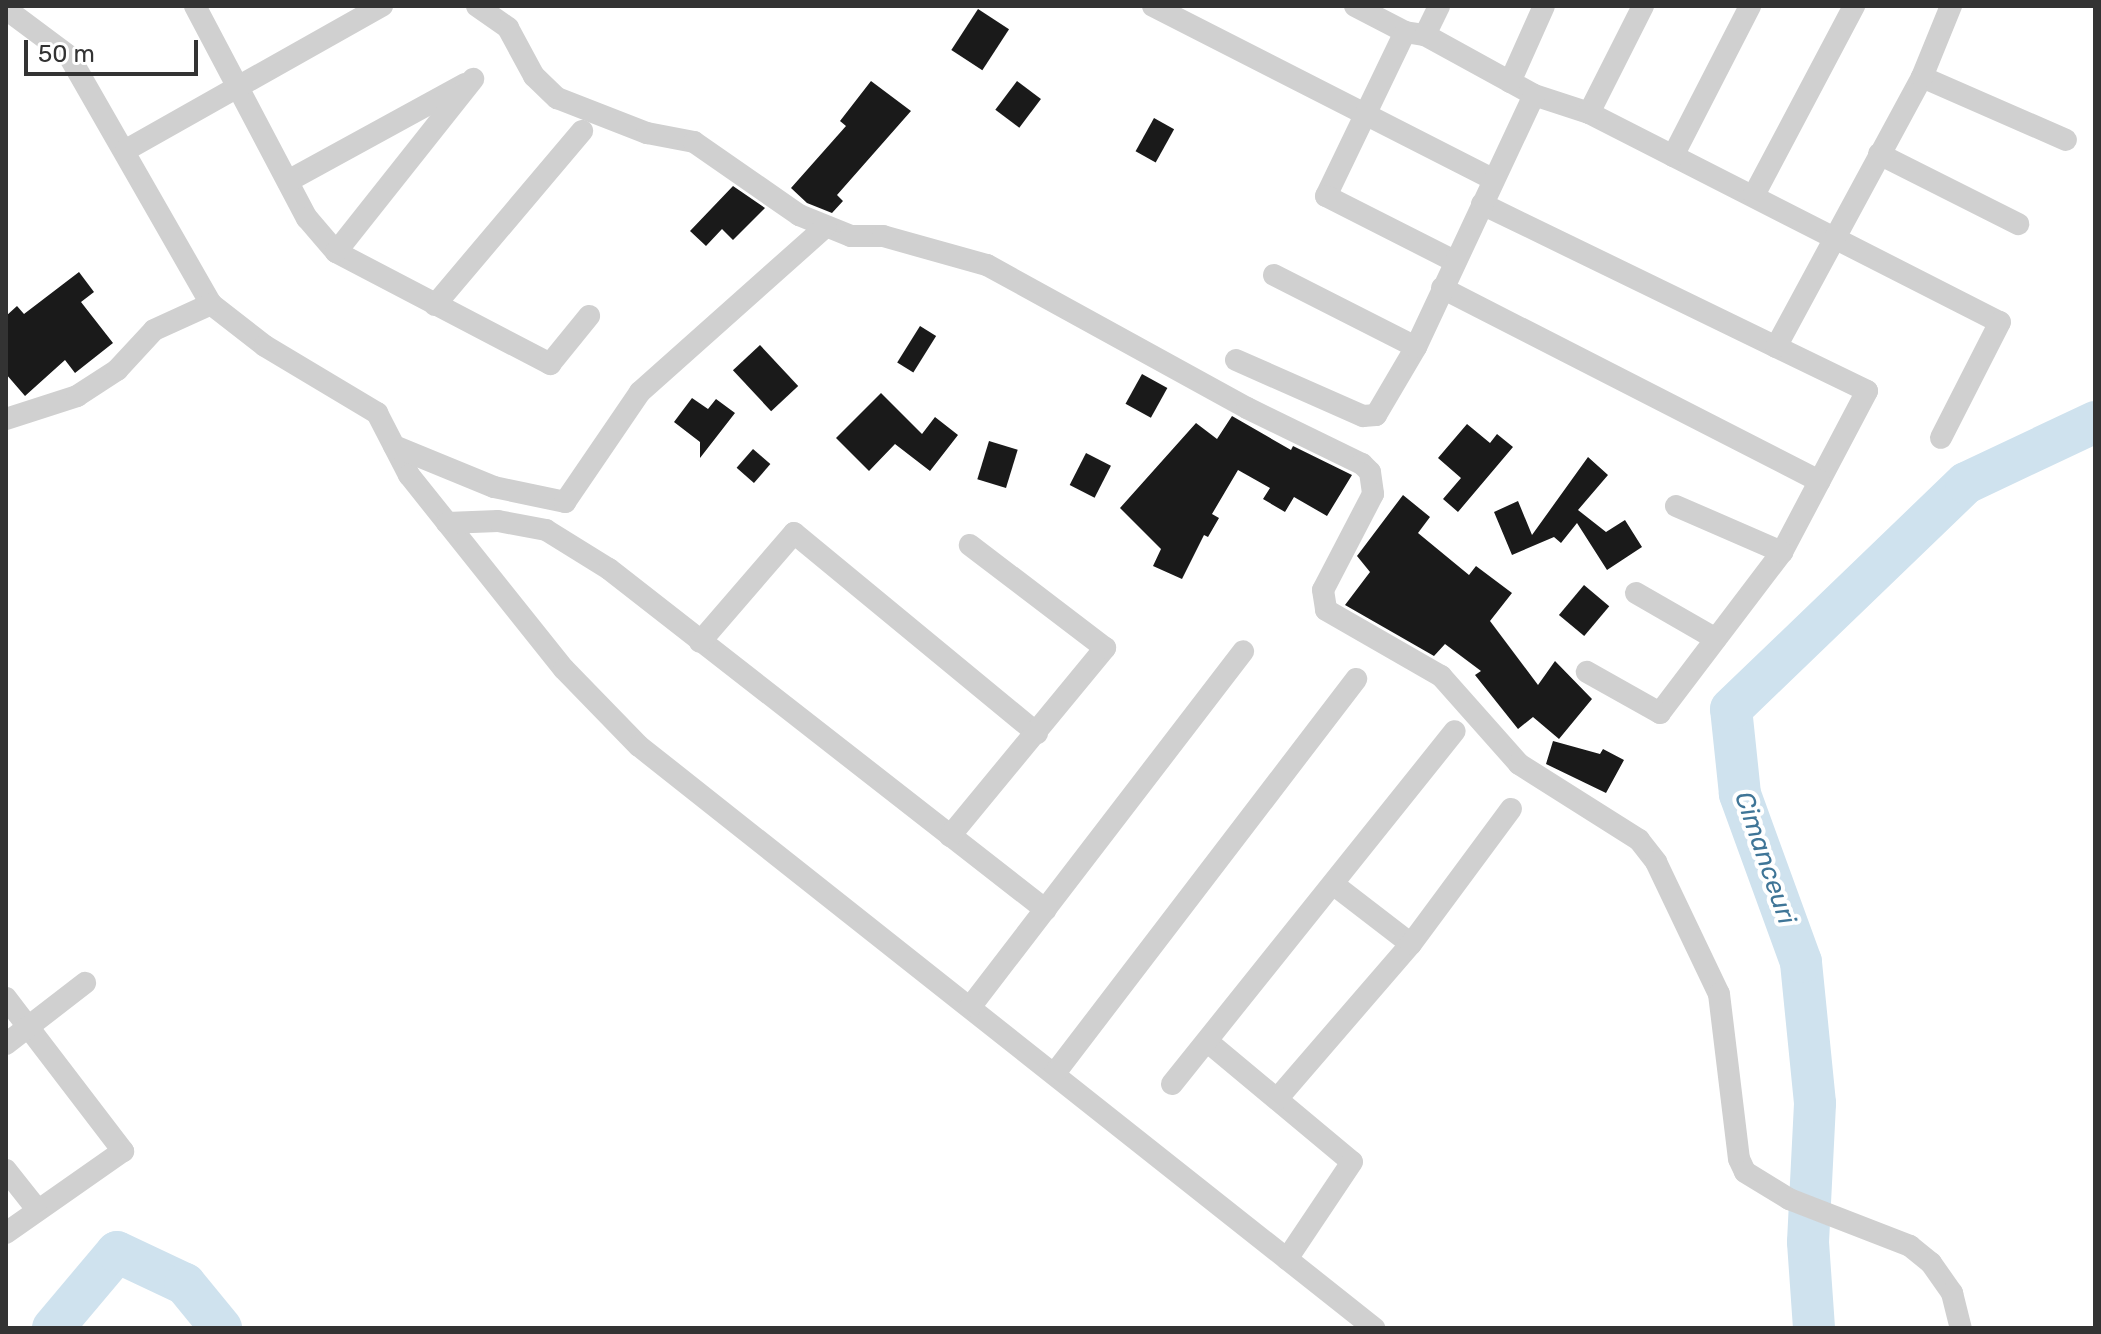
<!DOCTYPE html>
<html>
<head>
<meta charset="utf-8">
<style>
  body { margin:0 }
  #map { position:relative; width:2101px; height:1334px; overflow:hidden; background:#fff; font-family:Rubik,sans-serif }
  div>[style] { position:absolute }
  .river>* { height:42px; margin:-21px; padding:0 21px; transform-origin:21px; border-radius:21px; background:#cfe2ee }
  .building>* { inset:0; background:#1a1a1a; transform-origin:0 0 }
  .minor>* { height:22px; margin:-11px; padding:0 11px; transform-origin:11px; border-radius:11px; background:#d0d0d0 }
  span { translate:-50% -50%; white-space:nowrap; text-align:center; line-height:1.15; -webkit-text-stroke:8px #fff; paint-order:stroke }
  .water-label { font-size:26px; color:#3f7597; font-style:italic }
  .frame { position:absolute; inset:0; border:8px solid #333; pointer-events:none }
  .scale { position:absolute; left:24px; top:40px; width:174px; height:36px; box-sizing:border-box; border:4px solid #333; border-top:0; padding-left:10px; font-size:24px; line-height:28px; white-space:nowrap; color:#333; -webkit-text-stroke:6px #fff; paint-order:stroke }
</style>
</head>
<body>
<div id="map">
  <div class="river">
    <div style="left:53px;top:1328px;width:99px;rotate:-49.9deg"></div>
    <div style="left:117px;top:1252px;width:75px;rotate:25.2deg"></div>
    <div style="left:185px;top:1284px;width:57px;rotate:50.7deg"></div>
    <div style="left:1814px;top:1328px;width:86px;rotate:-94deg"></div>
    <div style="left:1808px;top:1242px;width:139px;rotate:-87.1deg"></div>
    <div style="left:1815px;top:1103px;width:142px;rotate:-95.7deg"></div>
    <div style="left:1801px;top:962px;width:179px;rotate:-110deg"></div>
    <div style="left:1740px;top:794px;width:85px;rotate:-96deg"></div>
    <div style="left:1731px;top:709px;width:326px;rotate:-43.9deg"></div>
    <div style="left:1966px;top:483px;width:143px;rotate:-25.3deg"></div>
  </div>
  <div class="building">
    <div style="left:978px;top:9px;width:37px;height:49px;rotate:33deg"></div>
    <div style="clip-path:polygon(871px 81px,911px 111px,837px 195px,843px 201px,832px 213px,807px 203px,791px 188px,846px 126px,840px 121px)"></div>
    <div style="left:1017px;top:81px;width:30px;height:36px;rotate:37deg"></div>
    <div style="left:1154px;top:118px;width:23px;height:38px;rotate:29deg"></div>
    <div style="clip-path:polygon(733px 186px,765px 208px,733px 240px,722px 229px,706px 246px,690px 231px)"></div>
    <div style="clip-path:polygon(79px 272px,94px 292px,81px 302px,113px 343px,75px 373px,65px 360px,25px 396px,6px 374px,6px 316px,17px 306px,24px 314px)"></div>
    <div style="left:920px;top:326px;width:19px;height:43px;rotate:32deg"></div>
    <div style="left:760px;top:345px;width:56px;height:37px;rotate:47deg"></div>
    <div style="left:1142px;top:374px;width:29px;height:34px;rotate:29deg"></div>
    <div style="clip-path:polygon(881px 393px,922px 434px,935px 417px,958px 435px,930px 471px,895px 444px,869px 471px,836px 438px)"></div>
    <div style="clip-path:polygon(692px 398px,708px 409px,716px 399px,735px 413px,700px 458px,700px 442px,674px 422px)"></div>
    <div style="clip-path:polygon(1232px 416px,1291px 450px,1293px 446px,1352px 475px,1327px 516px,1294px 497px,1285px 512px,1263px 499px,1270px 488px,1238px 470px,1212px 514px,1219px 518px,1208px 537px,1204px 535px,1182px 579px,1153px 566px,1161px 549px,1120px 508px,1196px 423px,1217px 439px)"></div>
    <div style="clip-path:polygon(1467px 424px,1490px 443px,1497px 434px,1513px 447px,1458px 512px,1443px 499px,1461px 478px,1438px 458px)"></div>
    <div style="left:989px;top:441px;width:30px;height:40px;rotate:17deg"></div>
    <div style="left:753px;top:449px;width:23px;height:25px;rotate:41deg"></div>
    <div style="left:1086px;top:453px;width:28px;height:36px;rotate:27deg"></div>
    <div style="clip-path:polygon(1588px 457px,1608px 475px,1578px 510px,1606px 532px,1625px 520px,1642px 547px,1607px 570px,1577px 523px,1561px 543px,1554px 537px,1512px 555px,1494px 512px,1518px 501px,1532px 535px)"></div>
    <div style="clip-path:polygon(1403px 495px,1430px 517px,1418px 533px,1469px 575px,1476px 566px,1512px 593px,1490px 621px,1538px 685px,1555px 661px,1592px 699px,1559px 739px,1533px 717px,1518px 729px,1475px 675px,1481px 671px,1445px 644px,1434px 656px,1345px 605px,1370px 572px,1357px 556px)"></div>
    <div style="left:1584px;top:585px;width:33px;height:39px;rotate:40deg"></div>
    <div style="clip-path:polygon(1553px 741px,1600px 754px,1603px 749px,1624px 760px,1606px 793px,1546px 764px)"></div>
  </div>
  <div class="minor">
    <div style="left:195px;top:6px;width:240px;rotate:62.2deg"></div>
    <div style="left:307px;top:218px;width:45px;rotate:49.5deg"></div>
    <div style="left:336px;top:252px;width:242px;rotate:27.6deg"></div>
    <div style="left:550px;top:364px;width:62px;rotate:-50.9deg"></div>
    <div style="left:477px;top:6px;width:38px;rotate:35deg"></div>
    <div style="left:508px;top:28px;width:55px;rotate:61.6deg"></div>
    <div style="left:534px;top:76px;width:32px;rotate:44deg"></div>
    <div style="left:557px;top:98px;width:97px;rotate:21.3deg"></div>
    <div style="left:647px;top:133px;width:48px;rotate:10.8deg"></div>
    <div style="left:694px;top:142px;width:128px;rotate:34.8deg"></div>
    <div style="left:799px;top:215px;width:56px;rotate:22deg"></div>
    <div style="left:851px;top:236px;width:32px"></div>
    <div style="left:883px;top:236px;width:108px;rotate:15.6deg"></div>
    <div style="left:987px;top:265px;width:297px;rotate:28.8deg"></div>
    <div style="left:1247px;top:408px;width:128px;rotate:26deg"></div>
    <div style="left:1362px;top:464px;width:11px;rotate:45deg"></div>
    <div style="left:1370px;top:472px;width:22px;rotate:82deg"></div>
    <div style="left:1373px;top:494px;width:108px;rotate:117.5deg"></div>
    <div style="left:1323px;top:590px;width:20px;rotate:81deg"></div>
    <div style="left:1326px;top:610px;width:133px;rotate:29.9deg"></div>
    <div style="left:1441px;top:676px;width:118px;rotate:48.4deg"></div>
    <div style="left:1519px;top:764px;width:142px;rotate:32.3deg"></div>
    <div style="left:1639px;top:840px;width:28px;rotate:52deg"></div>
    <div style="left:1656px;top:862px;width:146px;rotate:64.5deg"></div>
    <div style="left:1719px;top:994px;width:166px;rotate:83.1deg"></div>
    <div style="left:1739px;top:1159px;width:14px;rotate:65deg"></div>
    <div style="left:1745px;top:1172px;width:52px;rotate:31.5deg"></div>
    <div style="left:1789px;top:1199px;width:130px;rotate:21.2deg"></div>
    <div style="left:1910px;top:1246px;width:27px;rotate:39deg"></div>
    <div style="left:1931px;top:1263px;width:37px;rotate:55deg"></div>
    <div style="left:1952px;top:1293px;width:36px;rotate:76deg"></div>
    <div style="left:1153px;top:6px;width:381px;rotate:27deg"></div>
    <div style="left:1355px;top:6px;width:56px;rotate:27.5deg"></div>
    <div style="left:1405px;top:32px;width:20px;rotate:9deg"></div>
    <div style="left:1425px;top:35px;width:124px;rotate:28.8deg"></div>
    <div style="left:1534px;top:95px;width:58px;rotate:18.1deg"></div>
    <div style="left:1589px;top:113px;width:461px;rotate:27deg"></div>
    <div style="left:2000px;top:322px;width:130px;rotate:117deg"></div>
    <div style="left:6px;top:9px;width:79px;rotate:36.7deg"></div>
    <div style="left:69px;top:56px;width:286px;rotate:60.2deg"></div>
    <div style="left:211px;top:304px;width:68px;rotate:37.9deg"></div>
    <div style="left:265px;top:346px;width:131px;rotate:30.9deg"></div>
    <div style="left:377px;top:413px;width:70px;rotate:62.7deg"></div>
    <div style="left:409px;top:475px;width:248px;rotate:51.4deg"></div>
    <div style="left:564px;top:669px;width:107px;rotate:45.8deg"></div>
    <div style="left:639px;top:746px;width:938px;rotate:38.37deg"></div>
    <div style="left:1405px;top:32px;width:182px;rotate:115.7deg"></div>
    <div style="left:1326px;top:196px;width:144px;rotate:26.9deg"></div>
    <div style="left:1425px;top:35px;width:32px;rotate:-64deg"></div>
    <div style="left:1922px;top:77px;width:157px;rotate:23.6deg"></div>
    <div style="left:1510px;top:82px;width:83px;rotate:-65.9deg"></div>
    <div style="left:1589px;top:113px;width:120px;rotate:-63.2deg"></div>
    <div style="left:126px;top:150px;width:294px;rotate:-29.4deg"></div>
    <div style="left:1879px;top:154px;width:156px;rotate:26.7deg"></div>
    <div style="left:1673px;top:156px;width:169px;rotate:-62.8deg"></div>
    <div style="left:288px;top:181px;width:202px;rotate:-28.7deg"></div>
    <div style="left:1754px;top:195px;width:214px;rotate:-62.1deg"></div>
    <div style="left:1482px;top:204px;width:428px;rotate:25.9deg"></div>
    <div style="left:1867px;top:391px;width:182px;rotate:117.8deg"></div>
    <div style="left:1782px;top:552px;width:202px;rotate:127.2deg"></div>
    <div style="left:1660px;top:713px;width:84px;rotate:-150.7deg"></div>
    <div style="left:336px;top:252px;width:221px;rotate:-51.6deg"></div>
    <div style="left:1274px;top:275px;width:159px;rotate:26.9deg"></div>
    <div style="left:1442px;top:288px;width:424px;rotate:27.1deg"></div>
    <div style="left:435px;top:305px;width:228px;rotate:-49.8deg"></div>
    <div style="left:1776px;top:347px;width:307px;rotate:-61.6deg"></div>
    <div style="left:1922px;top:77px;width:77px;rotate:-67.8deg"></div>
    <div style="left:1236px;top:360px;width:139px;rotate:23.8deg"></div>
    <div style="left:1363px;top:416px;width:13px;rotate:-4deg"></div>
    <div style="left:1376px;top:415px;width:79px;rotate:-59.5deg"></div>
    <div style="left:1416px;top:347px;width:278px;rotate:-64.9deg"></div>
    <div style="left:6px;top:419px;width:75px;rotate:-17.9deg"></div>
    <div style="left:77px;top:396px;width:48px;rotate:-33deg"></div>
    <div style="left:117px;top:370px;width:54px;rotate:-47.2deg"></div>
    <div style="left:154px;top:330px;width:63px;rotate:-24.5deg"></div>
    <div style="left:394px;top:446px;width:108px;rotate:22.3deg"></div>
    <div style="left:494px;top:487px;width:73px;rotate:11.9deg"></div>
    <div style="left:565px;top:502px;width:133px;rotate:-55.7deg"></div>
    <div style="left:640px;top:392px;width:249px;rotate:-41.7deg"></div>
    <div style="left:1676px;top:506px;width:116px;rotate:23.5deg"></div>
    <div style="left:447px;top:523px;width:51px;rotate:-2.2deg"></div>
    <div style="left:498px;top:521px;width:49px;rotate:10.6deg"></div>
    <div style="left:546px;top:530px;width:74px;rotate:31.8deg"></div>
    <div style="left:609px;top:569px;width:554px;rotate:37.97deg"></div>
    <div style="left:1636px;top:593px;width:92px;rotate:29.9deg"></div>
    <div style="left:700px;top:642px;width:144px;rotate:-49.2deg"></div>
    <div style="left:794px;top:533px;width:315px;rotate:39.5deg"></div>
    <div style="left:950px;top:836px;width:244px;rotate:-50.5deg"></div>
    <div style="left:1105px;top:648px;width:170px;rotate:-142.7deg"></div>
    <div style="left:1333px;top:884px;width:98px;rotate:37.6deg"></div>
    <div style="left:6px;top:998px;width:193px;rotate:52.6deg"></div>
    <div style="left:123px;top:1151px;width:143px;rotate:145deg"></div>
    <div style="left:971px;top:1006px;width:447px;rotate:-52.5deg"></div>
    <div style="left:1208px;top:1042px;width:187px;rotate:39.8deg"></div>
    <div style="left:1352px;top:1162px;width:117px;rotate:123.8deg"></div>
    <div style="left:6px;top:1044px;width:100px;rotate:-37.7deg"></div>
    <div style="left:1055px;top:1073px;width:496px;rotate:-52.6deg"></div>
    <div style="left:1172px;top:1084px;width:452px;rotate:-51.3deg"></div>
    <div style="left:1277px;top:1099px;width:205px;rotate:-49.2deg"></div>
    <div style="left:1411px;top:944px;width:168px;rotate:-53.5deg"></div>
    <div style="left:6px;top:1170px;width:48px;rotate:51.7deg"></div>
  </div>
  <div class="water-label">
    <span style="left:1765px;top:858px;rotate:71deg">Cimanceuri</span>
  </div>
  <div class="frame"></div>
  <div class="scale">50 m</div>
</div>
</body>
</html>
